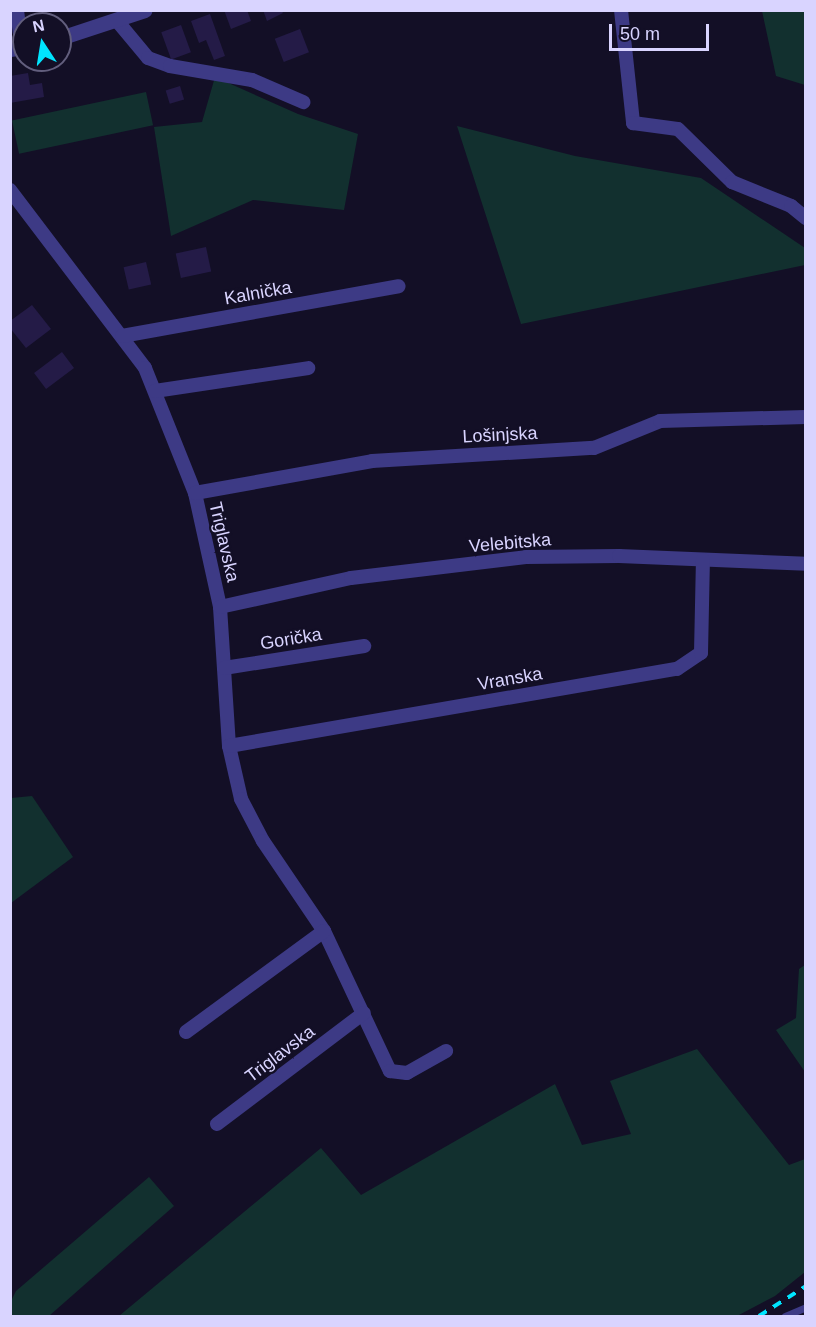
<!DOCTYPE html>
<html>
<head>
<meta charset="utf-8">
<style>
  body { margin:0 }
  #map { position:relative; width:816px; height:1327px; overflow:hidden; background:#130f26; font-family:Arial,sans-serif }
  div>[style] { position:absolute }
  .green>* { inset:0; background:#12302f; transform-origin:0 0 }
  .building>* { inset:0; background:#241b47; transform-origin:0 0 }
  .service>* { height:7px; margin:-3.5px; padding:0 3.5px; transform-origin:3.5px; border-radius:3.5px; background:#3d3a85 }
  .minor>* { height:14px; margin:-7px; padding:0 7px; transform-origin:7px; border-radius:7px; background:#3d3a85 }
  .tertiary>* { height:15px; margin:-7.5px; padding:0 7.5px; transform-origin:7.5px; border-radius:7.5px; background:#3d3a85 }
  .rail>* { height:4px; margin-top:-2px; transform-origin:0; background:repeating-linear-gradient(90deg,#00e5ff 0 9px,transparent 0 17px) }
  span { translate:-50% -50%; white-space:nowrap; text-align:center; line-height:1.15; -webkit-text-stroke:4.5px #130f26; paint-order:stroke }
  .street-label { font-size:18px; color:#d9d4ff }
  .frame { position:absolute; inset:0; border:12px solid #d9d4ff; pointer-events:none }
  .north { position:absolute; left:12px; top:12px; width:60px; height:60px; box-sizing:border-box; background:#130f26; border:2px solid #625e7d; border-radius:50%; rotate:348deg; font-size:16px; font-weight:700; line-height:24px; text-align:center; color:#d9d4ff }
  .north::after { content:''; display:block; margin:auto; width:21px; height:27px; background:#00e5ff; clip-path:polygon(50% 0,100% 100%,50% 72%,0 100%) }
  .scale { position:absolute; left:609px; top:24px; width:100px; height:27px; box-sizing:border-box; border:3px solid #d9d4ff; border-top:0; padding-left:8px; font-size:18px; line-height:21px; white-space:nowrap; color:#d9d4ff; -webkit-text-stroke:4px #130f26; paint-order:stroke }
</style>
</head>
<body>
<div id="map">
  <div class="green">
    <div style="clip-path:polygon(762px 11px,805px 11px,805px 85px,776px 76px)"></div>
    <div style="clip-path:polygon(215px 77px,298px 114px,358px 134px,344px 210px,253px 200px,171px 236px,154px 127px,202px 122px)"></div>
    <div style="left:146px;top:92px;width:34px;height:137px;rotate:78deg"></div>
    <div style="clip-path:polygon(457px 126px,575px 156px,701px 178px,805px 248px,805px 265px,521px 324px)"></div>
    <div style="clip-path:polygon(32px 796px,73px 857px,11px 903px,11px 798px)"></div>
    <div style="clip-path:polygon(805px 965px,805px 1072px,776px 1030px,796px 1018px,799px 969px)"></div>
    <div style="clip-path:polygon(697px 1049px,789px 1165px,805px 1159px,805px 1272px,775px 1296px,737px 1316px,119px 1316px,321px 1148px,361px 1195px,555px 1084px,582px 1145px,631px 1134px,610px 1081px)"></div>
    <div style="clip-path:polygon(149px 1177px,174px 1206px,49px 1316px,11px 1316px,11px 1301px,16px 1291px)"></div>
  </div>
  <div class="building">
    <div style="clip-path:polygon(224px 10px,247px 10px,251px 21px,231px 29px)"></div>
    <div style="clip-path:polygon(263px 10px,281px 10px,283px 13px,267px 21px)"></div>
    <div style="clip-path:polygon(210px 14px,225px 56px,214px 60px,206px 40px,199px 43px,191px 21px)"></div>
    <div style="left:181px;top:25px;width:29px;height:21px;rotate:70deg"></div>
    <div style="left:300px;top:29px;width:25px;height:27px;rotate:69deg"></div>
    <div style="clip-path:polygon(28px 73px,30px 85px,42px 83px,44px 97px,10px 103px,10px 76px)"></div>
    <div style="left:180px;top:86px;width:14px;height:15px;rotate:73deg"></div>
    <div style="left:206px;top:247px;width:25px;height:31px;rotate:78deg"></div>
    <div style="left:146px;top:262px;width:23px;height:23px;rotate:77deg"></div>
    <div style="clip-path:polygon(32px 305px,51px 329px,26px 348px,10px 328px,10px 321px)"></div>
    <div style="left:62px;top:352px;width:20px;height:35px;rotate:53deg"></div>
  </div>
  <div class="service">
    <div style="left:785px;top:1316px;width:23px;rotate:-23deg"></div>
  </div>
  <div class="minor">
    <div style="left:17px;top:10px;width:38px;rotate:83deg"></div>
    <div style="left:621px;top:10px;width:114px;rotate:83.9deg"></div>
    <div style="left:633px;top:123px;width:45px;rotate:7.6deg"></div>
    <div style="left:678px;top:129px;width:76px;rotate:44.5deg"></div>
    <div style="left:732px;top:182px;width:64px;rotate:22.1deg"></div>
    <div style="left:791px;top:206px;width:19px;rotate:39deg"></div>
    <div style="left:118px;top:22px;width:47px;rotate:50.2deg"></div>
    <div style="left:148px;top:58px;width:23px;rotate:20deg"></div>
    <div style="left:170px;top:66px;width:83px;rotate:9.7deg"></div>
    <div style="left:252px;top:80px;width:56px;rotate:23.3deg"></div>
    <div style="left:10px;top:190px;width:223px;rotate:52.8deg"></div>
    <div style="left:145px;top:368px;width:135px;rotate:68.2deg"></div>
    <div style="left:195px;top:493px;width:117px;rotate:77.6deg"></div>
    <div style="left:220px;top:607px;width:139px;rotate:86.3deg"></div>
    <div style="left:229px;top:746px;width:54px;rotate:77.2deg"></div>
    <div style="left:241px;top:799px;width:47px;rotate:62.4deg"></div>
    <div style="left:263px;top:841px;width:109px;rotate:55.9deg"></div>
    <div style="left:324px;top:931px;width:155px;rotate:64.8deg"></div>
    <div style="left:390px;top:1071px;width:17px;rotate:7deg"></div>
    <div style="left:407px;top:1073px;width:45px;rotate:-29.4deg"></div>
    <div style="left:122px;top:336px;width:281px;rotate:-10.2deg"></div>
    <div style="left:155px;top:391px;width:155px;rotate:-8.5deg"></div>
    <div style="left:195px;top:493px;width:180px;rotate:-10.2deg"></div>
    <div style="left:372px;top:461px;width:222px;rotate:-3.4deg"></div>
    <div style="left:594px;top:448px;width:71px;rotate:-22.2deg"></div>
    <div style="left:660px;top:421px;width:146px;rotate:-1.6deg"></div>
    <div style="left:220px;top:607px;width:134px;rotate:-12.5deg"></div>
    <div style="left:351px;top:578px;width:176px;rotate:-6.8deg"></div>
    <div style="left:526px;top:557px;width:93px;rotate:-0.6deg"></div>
    <div style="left:619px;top:556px;width:187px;rotate:2.4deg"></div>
    <div style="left:224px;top:668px;width:142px;rotate:-8.9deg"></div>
    <div style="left:229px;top:746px;width:455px;rotate:-9.8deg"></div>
    <div style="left:677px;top:669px;width:29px;rotate:-34deg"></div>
    <div style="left:701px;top:653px;width:93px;rotate:-88.8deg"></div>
    <div style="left:186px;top:1032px;width:171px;rotate:-36.2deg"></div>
    <div style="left:217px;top:1124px;width:184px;rotate:-37.1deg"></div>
  </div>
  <div class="tertiary">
    <div style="left:60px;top:38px;width:89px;rotate:-18.2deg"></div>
    <div style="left:10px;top:49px;width:14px;rotate:-8deg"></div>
  </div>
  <div class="rail">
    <div style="left:759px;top:1316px;width:56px;rotate:-32.6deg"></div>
  </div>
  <div class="street-label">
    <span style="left:258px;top:293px;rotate:-10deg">Kalnička</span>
    <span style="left:500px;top:435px;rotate:-3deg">Lošinjska</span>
    <span style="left:224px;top:542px;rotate:77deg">Triglavska</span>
    <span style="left:510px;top:543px;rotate:-5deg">Velebitska</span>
    <span style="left:291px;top:639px;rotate:-9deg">Gorička</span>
    <span style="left:510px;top:679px;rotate:-10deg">Vranska</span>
    <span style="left:280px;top:1054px;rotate:-37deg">Triglavska</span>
  </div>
  <div class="frame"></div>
  <div class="north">N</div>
  <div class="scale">50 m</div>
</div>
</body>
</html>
